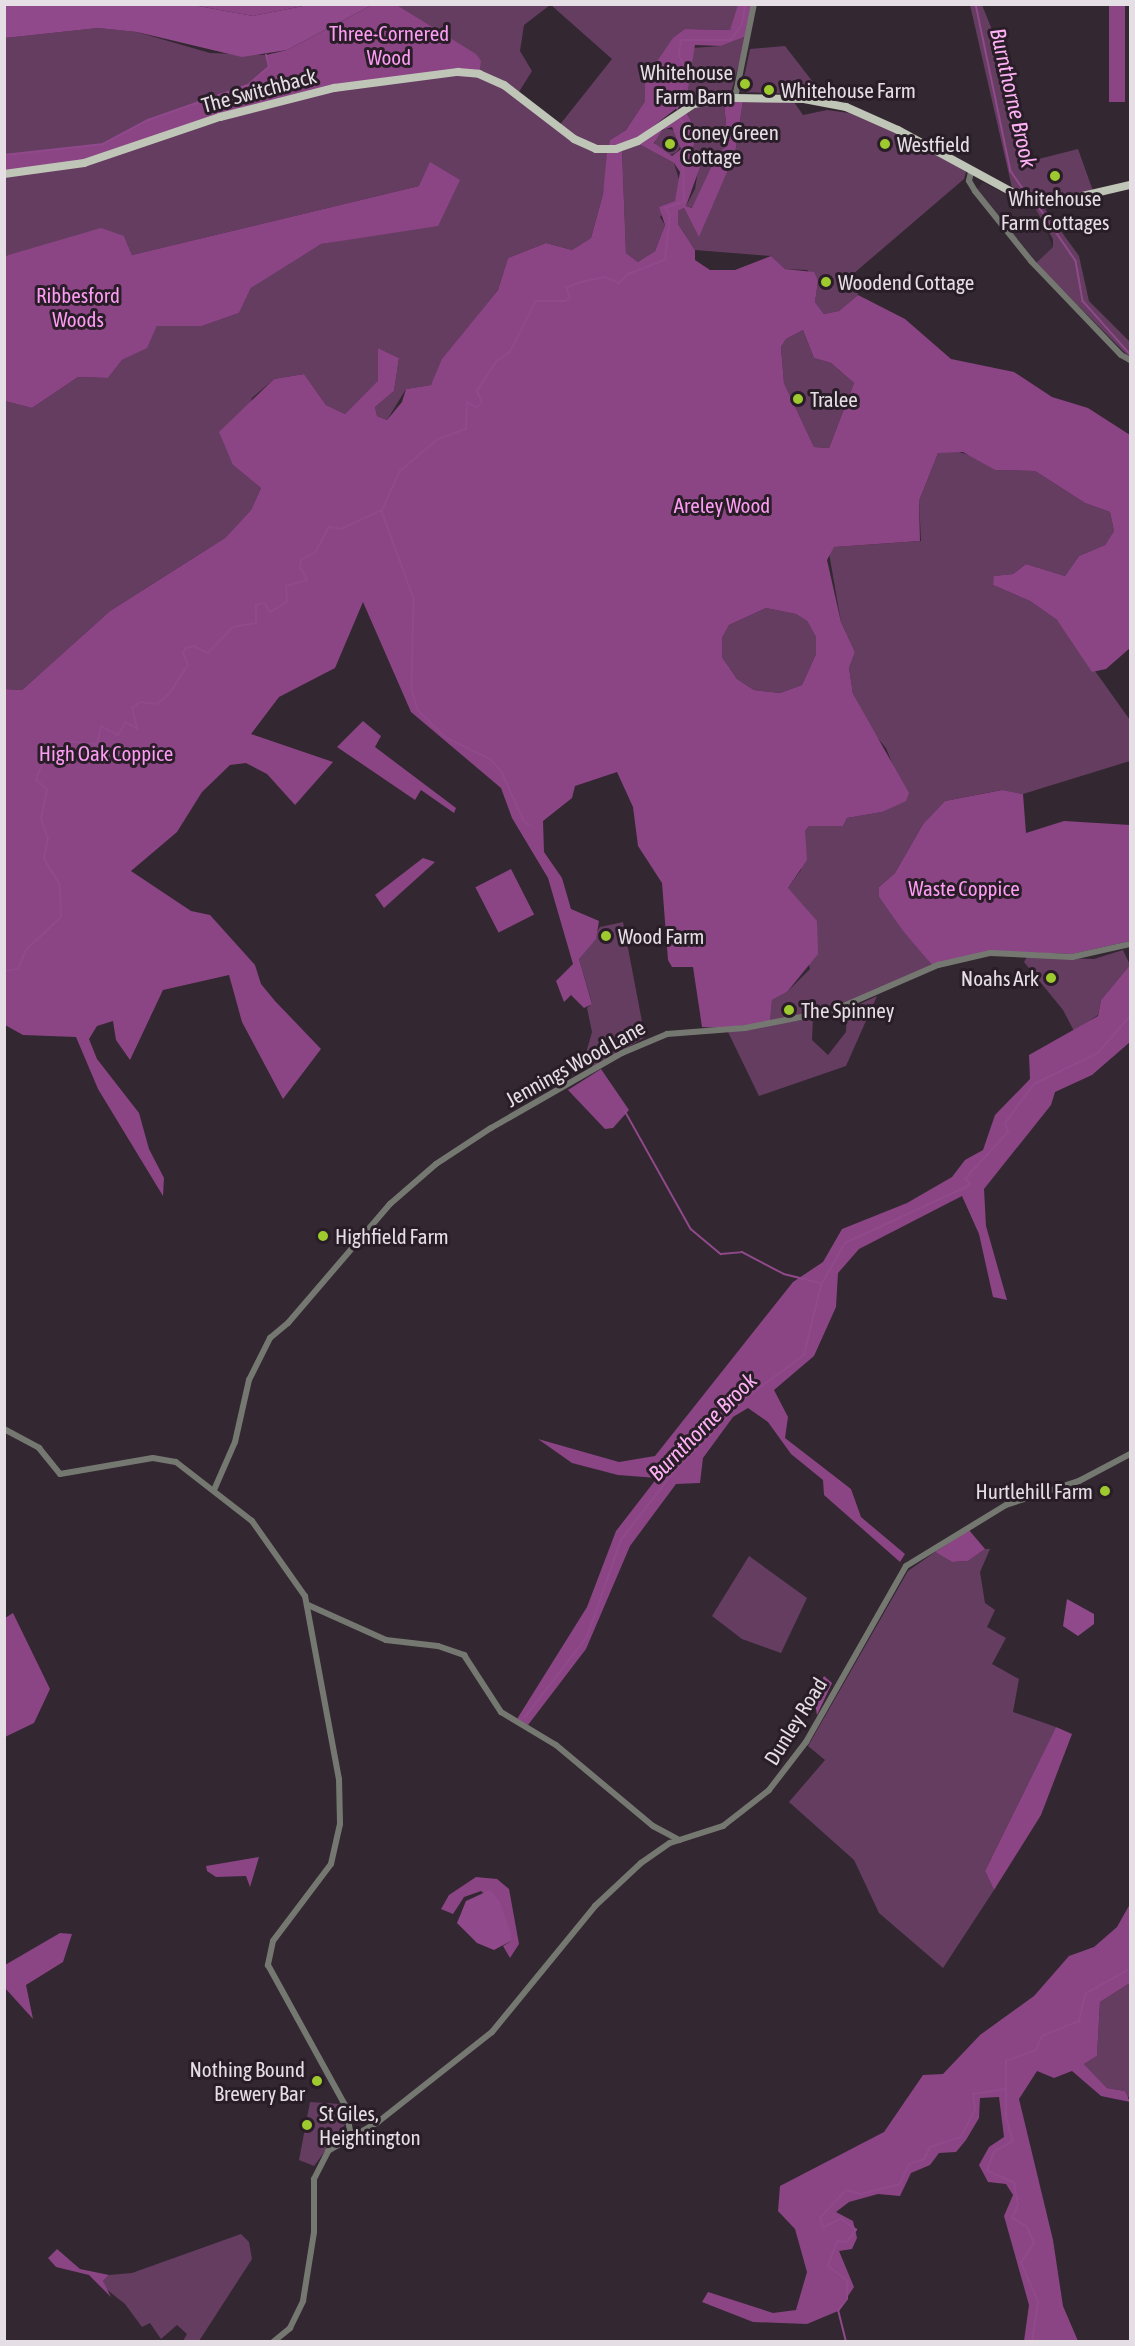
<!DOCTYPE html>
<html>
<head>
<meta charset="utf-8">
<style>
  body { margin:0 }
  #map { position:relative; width:1135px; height:2346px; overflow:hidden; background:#332731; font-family:"Asap Condensed",sans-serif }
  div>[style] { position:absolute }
  .built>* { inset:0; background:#3e2d3c }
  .green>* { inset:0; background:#653d61 }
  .round { border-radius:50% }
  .forest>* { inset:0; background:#8b4585; transform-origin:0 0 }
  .water>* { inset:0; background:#90498a }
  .stream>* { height:1.5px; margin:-0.75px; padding:0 0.75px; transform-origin:0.75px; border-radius:0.75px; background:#90498a }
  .minor>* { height:6px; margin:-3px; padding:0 3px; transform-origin:3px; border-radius:3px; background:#757871 }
  .major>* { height:8px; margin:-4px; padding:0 4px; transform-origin:4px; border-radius:4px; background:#bfc5b7 }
  .dots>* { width:16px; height:16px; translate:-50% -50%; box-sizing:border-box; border:3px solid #291d27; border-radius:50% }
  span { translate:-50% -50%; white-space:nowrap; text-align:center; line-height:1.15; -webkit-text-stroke:6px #291d27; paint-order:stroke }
  .park-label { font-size:21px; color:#fd9cf3 }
  .poi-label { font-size:21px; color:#e6dee5 }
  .right { translate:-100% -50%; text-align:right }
  .left { translate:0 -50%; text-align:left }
  .street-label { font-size:21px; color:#e6dee5 }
  .water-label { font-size:22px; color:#feb0f5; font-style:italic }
  .frame { position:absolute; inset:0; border:6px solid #e6dee5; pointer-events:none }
</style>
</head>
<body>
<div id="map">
  <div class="built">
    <div style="clip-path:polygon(983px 182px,1038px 211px,1053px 247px,1036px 263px,977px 189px)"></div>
  </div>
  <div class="green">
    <div style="clip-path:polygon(397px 5px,550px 5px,524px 25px,520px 51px,532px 71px,517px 95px,558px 127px,612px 59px,551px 5px,738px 5px,739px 11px,730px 30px,685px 29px,645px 79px,645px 101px,626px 130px,610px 140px,603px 194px,591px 238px,572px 250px,546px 243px,508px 258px,498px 290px,453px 346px,431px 385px,406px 389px,387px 420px,377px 416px,375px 407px,394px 391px,399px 358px,378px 348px,379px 381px,345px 414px,326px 405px,304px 374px,274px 379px,252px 398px,233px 465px,261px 488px,251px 510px,225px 538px,110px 611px,22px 690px,5px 689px,5px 401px,32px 408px,78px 377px,108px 378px,122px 360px,147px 347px,157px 326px,202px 326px,239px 313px,251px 288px,277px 269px,321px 244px,353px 238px,419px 186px,132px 255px,124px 236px,52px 244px,5px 256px,5px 174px,132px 148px,464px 47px)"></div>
    <div style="clip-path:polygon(970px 5px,982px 5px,993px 32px,996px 71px,1023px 163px,1078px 149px,1093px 191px,1033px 199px,1013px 192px)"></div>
    <div style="clip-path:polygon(98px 28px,137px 32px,210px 53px,266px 55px,269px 67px,248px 85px,148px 120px,103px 144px,5px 155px,5px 38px)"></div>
    <div style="clip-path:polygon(747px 36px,731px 92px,686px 101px,692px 48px,721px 46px)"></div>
    <div style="clip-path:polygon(785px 46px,823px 95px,741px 92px,750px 49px)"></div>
    <div style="clip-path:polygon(743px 101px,794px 102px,803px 115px,827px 110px,849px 113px,914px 141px,966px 172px,964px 179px,853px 274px,858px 295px,839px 311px,824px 314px,815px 302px,818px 281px,807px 270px,785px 269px,771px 256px,695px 250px,678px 224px,678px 211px,684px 208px,699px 236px,735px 154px)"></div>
    <div style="clip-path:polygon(724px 103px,728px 146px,717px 155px,700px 200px,693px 208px,686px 206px,695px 189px,699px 164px,692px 150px,698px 134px,685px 110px)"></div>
    <div class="round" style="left:655px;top:129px;width:26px;height:26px"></div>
    <div style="clip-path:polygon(639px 144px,674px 163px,681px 186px,675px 201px,660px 217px,665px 225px,655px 251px,638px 262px,626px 253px,622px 151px)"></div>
    <div style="clip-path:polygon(1058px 205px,1045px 209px,1079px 256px,1089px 301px,1130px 342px,1130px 358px,1036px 263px,1053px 247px,1053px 239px,1034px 206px)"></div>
    <div style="clip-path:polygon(803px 330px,814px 358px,831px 363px,854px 383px,829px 448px,814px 447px,784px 383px,781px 347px,786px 339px)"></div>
    <div style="clip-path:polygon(948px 449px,973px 456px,995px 470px,1035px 471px,1085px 503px,1110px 512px,1114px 531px,1105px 545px,1079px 556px,1065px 576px,1026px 564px,1013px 574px,995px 576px,993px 585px,1030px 601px,1057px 620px,1075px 643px,1130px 720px,1130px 761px,1023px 794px,1001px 790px,945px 801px,923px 824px,895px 873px,879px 887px,879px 897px,932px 965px,833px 1009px,770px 1021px,772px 1000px,787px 992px,810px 969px,788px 888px,801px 870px,805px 831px,809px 826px,843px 826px,847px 818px,882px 812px,902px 788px,886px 748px,865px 723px,853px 694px,849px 668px,855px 652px,841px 622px,829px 553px,834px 547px,921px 541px,919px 501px,938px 453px)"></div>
    <div style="clip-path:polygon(766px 608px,796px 614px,807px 621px,816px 637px,816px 654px,802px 685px,780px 693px,754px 690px,737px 679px,722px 657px,722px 638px,729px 625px)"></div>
    <div style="clip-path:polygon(623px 922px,645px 1037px,593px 1068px,586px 1053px,592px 1032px,587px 1008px,592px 1003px,579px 959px,600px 927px)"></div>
    <div style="clip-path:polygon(1123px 950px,1130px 965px,1101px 1000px,1098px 1015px,1074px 1031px,1063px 1010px,1024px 962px,1027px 957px,1094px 959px)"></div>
    <div style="clip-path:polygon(877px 996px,846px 1066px,759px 1096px,728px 1032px,813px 1018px,812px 1040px,828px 1055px,846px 1032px,847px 1010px)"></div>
    <div style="clip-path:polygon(985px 1549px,990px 1549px,980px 1572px,985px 1603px,995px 1610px,987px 1627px,1006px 1638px,992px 1664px,1019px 1679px,1013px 1712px,1056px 1727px,985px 1871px,994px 1890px,943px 1968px,879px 1913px,854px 1860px,789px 1802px,825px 1760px,808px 1746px,908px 1571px,935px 1552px,952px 1562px,968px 1561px)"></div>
    <div style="clip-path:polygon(749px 1556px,807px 1598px,781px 1653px,742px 1639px,712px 1616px)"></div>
    <div style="clip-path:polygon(1130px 1983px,1130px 2097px,1127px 2097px,1125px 2091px,1107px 2088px,1084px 2064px,1097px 2056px,1100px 2002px)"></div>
    <div style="clip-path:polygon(310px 2102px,340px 2104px,346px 2123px,314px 2166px,299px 2160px)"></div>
    <div style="clip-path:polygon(241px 2234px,249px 2242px,252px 2259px,199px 2341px,183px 2341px,187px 2334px,177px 2325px,161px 2339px,150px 2323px,142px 2327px,125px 2304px,105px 2288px,103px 2281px,109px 2275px,132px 2273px)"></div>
  </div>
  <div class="forest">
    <div style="clip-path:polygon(193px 5px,308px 5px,253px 16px)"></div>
    <div style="clip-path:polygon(372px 5px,397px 5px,476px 54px,481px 61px,479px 74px,443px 73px,270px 103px,111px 155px,5px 174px,4px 155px,103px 144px,148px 120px,248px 85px,269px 67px,266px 55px,287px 50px)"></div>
    <div style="clip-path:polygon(738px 5px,752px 5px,747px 36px,721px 46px,695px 45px,686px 101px,638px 138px,608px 149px,610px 140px,626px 130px,645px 101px,645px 79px,673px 38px,685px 29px,730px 30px)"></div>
    <div style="left:1109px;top:5px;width:16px;height:97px"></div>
    <div style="clip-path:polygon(evenodd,743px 101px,735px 154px,699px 237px,684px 208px,678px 211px,678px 224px,695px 250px,695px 260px,710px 270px,735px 270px,771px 256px,785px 269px,814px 272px,818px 281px,815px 302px,824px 314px,839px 311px,858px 295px,905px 319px,951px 359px,1014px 372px,1052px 397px,1088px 408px,1130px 435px,1130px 648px,1106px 669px,1092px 672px,1057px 620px,1030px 601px,993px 585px,994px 576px,1013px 574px,1026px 564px,1065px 576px,1079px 556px,1105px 545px,1114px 531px,1110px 512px,1085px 503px,1035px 471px,995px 470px,963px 452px,938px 453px,919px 501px,920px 541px,834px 547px,827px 560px,841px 622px,855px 652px,849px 668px,853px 694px,909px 793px,906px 801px,882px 812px,847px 818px,843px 826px,809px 826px,805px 831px,807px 860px,788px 888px,817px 921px,818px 954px,787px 992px,772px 1000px,770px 1022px,722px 1028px,702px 1027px,693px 967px,672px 967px,668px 960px,662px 883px,638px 846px,633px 807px,617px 772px,575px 786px,572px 798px,543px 821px,544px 852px,562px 878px,571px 909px,599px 921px,596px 939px,579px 959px,592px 1004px,584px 1008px,571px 995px,564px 1002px,556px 981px,573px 964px,548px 878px,512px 818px,501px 788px,411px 712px,363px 602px,335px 668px,279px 697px,251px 734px,333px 762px,295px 805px,267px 774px,246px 763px,230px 765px,202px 792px,177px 832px,131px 871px,191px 911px,210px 915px,255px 965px,261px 984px,275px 1001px,321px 1049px,283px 1099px,242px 1022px,229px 975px,163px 990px,130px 1060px,116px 1040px,113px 1021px,97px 1026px,89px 1039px,97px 1059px,139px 1113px,149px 1149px,164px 1178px,163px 1196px,98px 1089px,76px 1037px,23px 1035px,5px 1025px,4px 689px,22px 690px,110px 611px,225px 538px,251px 510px,261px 488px,233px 465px,219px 432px,274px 379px,304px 374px,326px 405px,345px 414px,378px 381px,378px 348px,399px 358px,394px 391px,375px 407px,377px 416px,387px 420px,402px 402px,406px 389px,431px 385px,442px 359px,498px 290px,508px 258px,546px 243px,572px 250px,591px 238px,603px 194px,607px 153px,622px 151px,626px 253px,638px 262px,655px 251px,665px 225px,659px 207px,675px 201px,680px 172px,674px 163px,639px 144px,685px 110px,698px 134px,692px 150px,700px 167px,686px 206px,692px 208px,717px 155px,728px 145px,724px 103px,743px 101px,672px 127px,681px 149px,672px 156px,654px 143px,662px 130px,672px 127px,743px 101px,803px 330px,814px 358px,831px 363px,854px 383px,829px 448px,814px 447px,784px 383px,781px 347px,786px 339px,803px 330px,743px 101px,766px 608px,796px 614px,807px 621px,816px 637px,816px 654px,802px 685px,780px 693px,754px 690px,737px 679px,722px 657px,722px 638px,729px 625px,766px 608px)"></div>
    <div style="clip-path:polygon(430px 162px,460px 180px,438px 226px,321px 244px,251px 288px,239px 313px,202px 326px,157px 326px,147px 348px,122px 360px,108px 378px,78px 377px,32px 408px,5px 401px,5px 256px,101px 228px,124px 236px,132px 255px,419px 186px)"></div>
    <div style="clip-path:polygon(363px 721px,381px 736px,375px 747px,456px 808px,454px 813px,421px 790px,415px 800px,337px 747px)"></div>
    <div style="clip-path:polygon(1002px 790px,1023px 794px,1026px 833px,1064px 821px,1130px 825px,1130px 941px,1072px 954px,990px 951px,932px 965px,904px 932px,879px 897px,879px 887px,895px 873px,923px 824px,945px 801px)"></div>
    <div style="clip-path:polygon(423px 858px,435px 862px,384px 908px,375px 895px)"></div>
    <div style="left:511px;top:869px;width:51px;height:40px;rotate:63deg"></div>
    <div style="clip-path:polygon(1130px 965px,1130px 1042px,1092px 1075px,1055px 1092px,1051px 1105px,984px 1189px,986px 1226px,1007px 1300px,993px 1297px,979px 1234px,962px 1196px,859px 1249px,838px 1273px,836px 1307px,814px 1356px,774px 1390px,788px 1417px,785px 1438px,851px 1489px,861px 1517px,905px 1554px,900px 1562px,824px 1495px,823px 1480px,791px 1454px,768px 1422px,748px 1408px,733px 1417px,703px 1458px,700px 1483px,676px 1484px,630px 1546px,586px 1649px,528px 1725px,517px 1719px,587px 1607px,616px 1531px,657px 1478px,618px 1475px,572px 1463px,538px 1439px,619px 1462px,655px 1456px,793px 1282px,823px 1262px,842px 1229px,907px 1203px,952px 1177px,965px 1160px,983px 1150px,995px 1115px,1030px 1079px,1029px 1055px,1098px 1016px,1101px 1000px)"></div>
    <div style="clip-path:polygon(601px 1069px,629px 1110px,613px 1128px,605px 1129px,568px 1090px)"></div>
    <div style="clip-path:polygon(969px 1530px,985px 1549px,968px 1561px,952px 1562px,935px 1552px)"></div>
    <div style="clip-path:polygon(13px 1613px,50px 1689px,34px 1723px,5px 1737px,5px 1618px)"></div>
    <div style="clip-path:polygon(1056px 1727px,1072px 1734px,1041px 1815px,994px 1890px,985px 1871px)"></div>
    <div style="clip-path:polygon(259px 1857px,250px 1887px,246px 1876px,216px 1877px,207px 1871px,206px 1866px)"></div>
    <div style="clip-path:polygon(476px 1877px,497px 1879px,509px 1889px,519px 1944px,510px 1958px,503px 1946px,511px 1941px,502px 1911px,481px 1891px,464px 1897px,453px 1914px,441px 1909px,449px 1895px)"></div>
    <div style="clip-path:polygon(1130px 1904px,1130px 1983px,1100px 2002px,1097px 2056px,1084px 2064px,1107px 2088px,1125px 2091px,1130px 2102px,1101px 2096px,1072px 2071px,1054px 2078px,1037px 2071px,1019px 2099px,1053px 2240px,1063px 2306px,1078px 2341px,1024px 2341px,1029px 2305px,1004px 2216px,1013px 2195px,1006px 2184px,988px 2182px,979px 2165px,989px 2147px,1004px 2137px,999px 2097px,980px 2098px,979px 2118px,966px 2140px,956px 2152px,939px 2153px,930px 2165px,911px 2173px,900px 2196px,878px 2194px,849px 2202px,836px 2212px,853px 2221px,857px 2238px,852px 2249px,839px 2251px,854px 2287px,838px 2311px,807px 2324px,753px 2322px,702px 2302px,708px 2292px,773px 2313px,796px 2310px,807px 2272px,795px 2229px,778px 2211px,780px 2186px,884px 2132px,923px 2075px,943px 2074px,980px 2035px,1034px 1996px,1069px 1956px,1094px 1947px,1117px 1927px)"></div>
    <div style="clip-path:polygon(60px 1933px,72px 1934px,63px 1962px,26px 1985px,33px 2019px,5px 1988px,5px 1965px)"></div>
    <div style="clip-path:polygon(57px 2249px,80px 2269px,109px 2275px,103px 2281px,111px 2297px,89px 2275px,56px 2267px,48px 2258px)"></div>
  </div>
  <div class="water">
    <div style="clip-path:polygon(5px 4px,193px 5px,253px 16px,308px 5px,372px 5px,287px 50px,242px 57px,137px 32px,98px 28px,5px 38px)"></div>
    <div style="clip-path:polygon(1067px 1599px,1094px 1614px,1094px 1624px,1078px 1636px,1063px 1626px)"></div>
    <div style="clip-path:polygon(824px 1676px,832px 1683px,817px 1715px,814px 1697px)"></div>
    <div style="clip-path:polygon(490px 1890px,500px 1902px,511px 1934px,511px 1941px,494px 1950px,477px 1943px,457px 1923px,466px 1901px)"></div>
  </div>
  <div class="stream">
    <div style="left:976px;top:4px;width:171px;rotate:78.2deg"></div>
    <div style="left:1011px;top:171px;width:30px;rotate:56deg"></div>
    <div style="left:677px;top:109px;width:41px;rotate:-78.7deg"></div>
    <div style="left:685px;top:69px;width:14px;rotate:-115deg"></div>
    <div style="left:679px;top:56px;width:16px;rotate:-83deg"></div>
    <div style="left:681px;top:40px;width:50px"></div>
    <div style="left:731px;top:40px;width:19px;rotate:-55deg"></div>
    <div style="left:742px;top:24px;width:20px;rotate:-81deg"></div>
    <div style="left:4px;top:155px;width:100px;rotate:-6.3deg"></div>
    <div style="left:103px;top:144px;width:51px;rotate:-28.1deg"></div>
    <div style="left:148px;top:120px;width:106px;rotate:-19.3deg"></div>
    <div style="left:248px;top:85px;width:28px;rotate:-41deg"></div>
    <div style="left:269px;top:67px;width:12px;rotate:-104deg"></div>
    <div style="left:1039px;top:207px;width:65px;rotate:55.6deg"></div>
    <div style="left:1076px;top:261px;width:41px;rotate:80.1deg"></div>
    <div style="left:1083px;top:301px;width:71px;rotate:48.4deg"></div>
    <div style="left:382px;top:511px;width:94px;rotate:70deg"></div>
    <div style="left:414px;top:599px;width:91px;rotate:91.3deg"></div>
    <div style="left:412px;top:690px;width:22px;rotate:72deg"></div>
    <div style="left:419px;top:711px;width:37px;rotate:45deg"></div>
    <div style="left:445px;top:737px;width:50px;rotate:26.1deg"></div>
    <div style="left:490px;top:759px;width:18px;rotate:47deg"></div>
    <div style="left:502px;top:772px;width:54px;rotate:65.8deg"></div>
    <div style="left:524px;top:821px;width:9px;rotate:36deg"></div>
    <div style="left:4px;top:971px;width:14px;rotate:-8deg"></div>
    <div style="left:18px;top:969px;width:21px;rotate:-67deg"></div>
    <div style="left:26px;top:950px;width:48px;rotate:-43.3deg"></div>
    <div style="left:61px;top:917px;width:32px;rotate:-92deg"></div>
    <div style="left:60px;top:885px;width:31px;rotate:-122deg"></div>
    <div style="left:44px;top:859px;width:20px;rotate:-79deg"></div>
    <div style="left:48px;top:839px;width:21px;rotate:-109deg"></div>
    <div style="left:41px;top:819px;width:30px;rotate:-78deg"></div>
    <div style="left:47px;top:790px;width:15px;rotate:-138deg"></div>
    <div style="left:36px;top:780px;width:34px;rotate:-69deg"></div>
    <div style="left:48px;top:748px;width:12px"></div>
    <div style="left:60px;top:748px;width:9px;rotate:-49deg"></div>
    <div style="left:66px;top:741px;width:31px;rotate:6deg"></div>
    <div style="left:97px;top:744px;width:18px;rotate:-77deg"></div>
    <div style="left:101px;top:726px;width:19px;rotate:28deg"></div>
    <div style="left:118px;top:735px;width:15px;rotate:-58deg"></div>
    <div style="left:126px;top:722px;width:13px;rotate:32deg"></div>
    <div style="left:137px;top:729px;width:22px;rotate:-103deg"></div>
    <div style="left:132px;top:708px;width:10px;rotate:-37deg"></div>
    <div style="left:140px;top:702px;width:17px;rotate:7deg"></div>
    <div style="left:157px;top:704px;width:16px;rotate:-40deg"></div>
    <div style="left:169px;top:694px;width:35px;rotate:-57deg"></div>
    <div style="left:188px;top:665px;width:13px;rotate:-113deg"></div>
    <div style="left:183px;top:653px;width:6px;rotate:-59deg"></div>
    <div style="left:186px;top:648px;width:8px;rotate:-14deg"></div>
    <div style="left:194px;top:646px;width:16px;rotate:27deg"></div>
    <div style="left:208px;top:653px;width:36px;rotate:-46deg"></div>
    <div style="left:233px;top:627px;width:23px;rotate:-10deg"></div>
    <div style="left:256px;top:623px;width:18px;rotate:-90deg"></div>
    <div style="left:256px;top:605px;width:9px;rotate:-13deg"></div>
    <div style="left:265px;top:603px;width:10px;rotate:61deg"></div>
    <div style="left:270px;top:612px;width:20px;rotate:-30deg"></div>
    <div style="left:287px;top:602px;width:16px;rotate:-94deg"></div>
    <div style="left:286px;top:586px;width:22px;rotate:-16deg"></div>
    <div style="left:307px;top:580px;width:14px;rotate:-120deg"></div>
    <div style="left:300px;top:568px;width:8px;rotate:-83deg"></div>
    <div style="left:301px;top:560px;width:16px;rotate:-27deg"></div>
    <div style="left:315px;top:553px;width:30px;rotate:-62deg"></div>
    <div style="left:329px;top:527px;width:12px;rotate:9deg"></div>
    <div style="left:341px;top:529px;width:45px;rotate:-24.9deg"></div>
    <div style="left:382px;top:510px;width:43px;rotate:-65.2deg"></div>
    <div style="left:400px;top:471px;width:50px;rotate:-40.1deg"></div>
    <div style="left:438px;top:439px;width:30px;rotate:-20deg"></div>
    <div style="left:466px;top:429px;width:27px;rotate:-88deg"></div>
    <div style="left:467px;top:402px;width:10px;rotate:29deg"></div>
    <div style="left:476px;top:407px;width:7px;rotate:-34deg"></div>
    <div style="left:482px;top:403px;width:13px;rotate:-113deg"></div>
    <div style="left:477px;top:391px;width:35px;rotate:-57deg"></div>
    <div style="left:496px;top:362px;width:17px;rotate:-36deg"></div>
    <div style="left:510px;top:352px;width:57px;rotate:-63deg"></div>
    <div style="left:536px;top:301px;width:29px"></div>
    <div style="left:565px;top:301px;width:6px;rotate:-31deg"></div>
    <div style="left:570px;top:298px;width:11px;rotate:-112deg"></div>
    <div style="left:566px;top:288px;width:16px;rotate:-22deg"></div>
    <div style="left:581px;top:282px;width:25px;rotate:-12deg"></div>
    <div style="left:605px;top:277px;width:15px;rotate:23deg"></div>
    <div style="left:619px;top:283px;width:13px;rotate:-45deg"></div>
    <div style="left:628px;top:274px;width:40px;rotate:-21deg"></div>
    <div style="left:665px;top:260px;width:45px;rotate:-83.7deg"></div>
    <div style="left:670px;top:215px;width:9px;rotate:-126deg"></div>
    <div style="left:665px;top:208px;width:20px;rotate:-18deg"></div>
    <div style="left:684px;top:202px;width:43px;rotate:-91.3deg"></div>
    <div style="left:683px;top:159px;width:18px;rotate:-68deg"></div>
    <div style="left:690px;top:142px;width:11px;rotate:-95deg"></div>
    <div style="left:689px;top:131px;width:17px;rotate:-126deg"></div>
    <div style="left:624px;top:1109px;width:137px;rotate:60.8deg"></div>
    <div style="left:691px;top:1229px;width:39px;rotate:40deg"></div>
    <div style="left:721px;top:1254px;width:21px;rotate:-5deg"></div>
    <div style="left:742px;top:1252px;width:47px;rotate:27.6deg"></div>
    <div style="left:784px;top:1274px;width:37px;rotate:14deg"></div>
    <div style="left:525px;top:1717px;width:101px;rotate:-52.2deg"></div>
    <div style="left:587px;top:1637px;width:103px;rotate:-70.7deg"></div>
    <div style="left:621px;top:1540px;width:83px;rotate:-52.3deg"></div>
    <div style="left:672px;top:1474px;width:107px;rotate:-45.8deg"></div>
    <div style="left:747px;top:1397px;width:71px;rotate:-36.4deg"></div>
    <div style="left:804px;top:1355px;width:72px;rotate:-76.3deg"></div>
    <div style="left:821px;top:1285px;width:48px;rotate:-60.3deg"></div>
    <div style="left:845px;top:1243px;width:133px;rotate:-24.8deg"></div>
    <div style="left:966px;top:1187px;width:5px;rotate:-37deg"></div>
    <div style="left:970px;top:1184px;width:7px;rotate:-135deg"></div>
    <div style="left:965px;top:1179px;width:64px;rotate:-47.5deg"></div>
    <div style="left:1008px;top:1132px;width:9px;rotate:-108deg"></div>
    <div style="left:1005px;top:1123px;width:49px;rotate:-53.4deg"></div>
    <div style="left:1034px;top:1084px;width:71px;rotate:-25.8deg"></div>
    <div style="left:1098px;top:1053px;width:49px;rotate:-49.1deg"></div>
    <div style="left:846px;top:2342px;width:32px;rotate:-104deg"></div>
    <div style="left:838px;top:2311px;width:15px;rotate:-53deg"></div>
    <div style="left:847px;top:2299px;width:18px;rotate:-90deg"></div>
    <div style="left:847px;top:2281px;width:24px;rotate:-142deg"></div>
    <div style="left:828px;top:2266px;width:27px;rotate:-70deg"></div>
    <div style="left:837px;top:2241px;width:10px;rotate:6deg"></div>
    <div style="left:847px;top:2242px;width:15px;rotate:-53deg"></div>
    <div style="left:856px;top:2230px;width:19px;rotate:-144deg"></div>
    <div style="left:841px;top:2219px;width:20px;rotate:153deg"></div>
    <div style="left:823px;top:2228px;width:10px;rotate:-107deg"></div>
    <div style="left:820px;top:2218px;width:38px;rotate:-47deg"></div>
    <div style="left:846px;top:2190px;width:16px;rotate:15deg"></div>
    <div style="left:861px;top:2194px;width:40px;rotate:-14.4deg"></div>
    <div style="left:900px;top:2184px;width:22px;rotate:-66deg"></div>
    <div style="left:909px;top:2164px;width:16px;rotate:-18deg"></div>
    <div style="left:924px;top:2159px;width:13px;rotate:-63deg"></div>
    <div style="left:930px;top:2147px;width:33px;rotate:-18deg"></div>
    <div style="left:961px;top:2137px;width:30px;rotate:-63deg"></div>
    <div style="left:975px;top:2110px;width:16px;rotate:-97deg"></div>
    <div style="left:973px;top:2094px;width:32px;rotate:-9deg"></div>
    <div style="left:1032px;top:2342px;width:40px;rotate:-81.5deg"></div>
    <div style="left:1038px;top:2302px;width:43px;rotate:-113.6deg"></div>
    <div style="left:1021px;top:2263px;width:24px;rotate:-57deg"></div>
    <div style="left:1034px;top:2243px;width:17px;rotate:-114deg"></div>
    <div style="left:1027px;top:2227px;width:17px;rotate:-149deg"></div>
    <div style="left:1012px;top:2218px;width:14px;rotate:-65deg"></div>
    <div style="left:1018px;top:2205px;width:22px;rotate:-100deg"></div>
    <div style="left:1014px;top:2183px;width:30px;rotate:-156deg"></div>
    <div style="left:987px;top:2171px;width:20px;rotate:-70deg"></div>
    <div style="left:994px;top:2152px;width:22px;rotate:-30deg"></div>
    <div style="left:1013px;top:2141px;width:24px;rotate:-107deg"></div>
    <div style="left:1006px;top:2118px;width:57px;rotate:-90deg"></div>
    <div style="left:1006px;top:2061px;width:32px;rotate:-20deg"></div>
    <div style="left:1036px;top:2050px;width:15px;rotate:-67deg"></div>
    <div style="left:1042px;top:2036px;width:40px;rotate:-22deg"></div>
    <div style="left:1079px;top:2021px;width:28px;rotate:-77deg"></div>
    <div style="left:1085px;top:1994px;width:51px;rotate:-29.1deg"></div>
  </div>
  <div class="minor">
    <div style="left:735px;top:98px;width:96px;rotate:-78.6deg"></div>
    <div style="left:971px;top:172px;width:9px;rotate:103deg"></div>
    <div style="left:969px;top:181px;width:12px;rotate:59deg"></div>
    <div style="left:975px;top:191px;width:90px;rotate:51.3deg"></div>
    <div style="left:1031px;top:261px;width:130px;rotate:46.2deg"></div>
    <div style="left:1121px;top:355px;width:10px;rotate:29deg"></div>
    <div style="left:4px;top:1429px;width:40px;rotate:28deg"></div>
    <div style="left:39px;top:1448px;width:33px;rotate:51deg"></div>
    <div style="left:60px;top:1474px;width:94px;rotate:-9.8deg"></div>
    <div style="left:153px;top:1458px;width:23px;rotate:10deg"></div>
    <div style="left:176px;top:1462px;width:96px;rotate:37.8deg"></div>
    <div style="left:252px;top:1521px;width:92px;rotate:54.8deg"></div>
    <div style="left:305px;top:1596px;width:186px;rotate:79.5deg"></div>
    <div style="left:339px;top:1779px;width:45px;rotate:88.7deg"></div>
    <div style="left:340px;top:1824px;width:41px;rotate:102.7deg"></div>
    <div style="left:331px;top:1864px;width:96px;rotate:127deg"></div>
    <div style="left:273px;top:1941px;width:25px;rotate:102deg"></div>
    <div style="left:268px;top:1965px;width:160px;rotate:61.2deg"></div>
    <div style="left:345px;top:2105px;width:31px;rotate:79deg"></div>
    <div style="left:214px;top:1490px;width:52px;rotate:-66.4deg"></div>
    <div style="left:235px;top:1442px;width:64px;rotate:-77.3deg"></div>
    <div style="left:249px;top:1380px;width:47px;rotate:-63.4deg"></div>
    <div style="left:270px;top:1338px;width:23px;rotate:-40deg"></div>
    <div style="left:288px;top:1323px;width:157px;rotate:-49.4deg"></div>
    <div style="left:390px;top:1204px;width:61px;rotate:-41deg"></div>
    <div style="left:436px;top:1164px;width:66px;rotate:-33.2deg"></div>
    <div style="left:491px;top:1128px;width:151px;rotate:-29.8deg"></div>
    <div style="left:622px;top:1053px;width:49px;rotate:-22.9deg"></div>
    <div style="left:667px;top:1034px;width:78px;rotate:-4.4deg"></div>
    <div style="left:745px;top:1028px;width:89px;rotate:-11.1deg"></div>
    <div style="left:832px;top:1011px;width:116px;rotate:-23.5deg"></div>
    <div style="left:938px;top:965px;width:53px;rotate:-13deg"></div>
    <div style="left:990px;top:953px;width:82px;rotate:2.8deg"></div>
    <div style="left:1072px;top:957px;width:59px;rotate:-12.6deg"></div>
    <div style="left:308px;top:1605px;width:85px;rotate:24.2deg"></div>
    <div style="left:386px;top:1640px;width:52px;rotate:6.6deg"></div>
    <div style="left:438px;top:1646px;width:28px;rotate:19deg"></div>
    <div style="left:464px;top:1655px;width:68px;rotate:57deg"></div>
    <div style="left:501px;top:1712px;width:64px;rotate:31deg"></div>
    <div style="left:556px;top:1745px;width:126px;rotate:39.9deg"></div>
    <div style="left:653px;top:1826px;width:30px;rotate:28deg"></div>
    <div style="left:273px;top:2342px;width:22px;rotate:-39deg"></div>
    <div style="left:290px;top:2328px;width:30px;rotate:-64deg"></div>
    <div style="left:303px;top:2301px;width:70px;rotate:-80.9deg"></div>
    <div style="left:314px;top:2232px;width:53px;rotate:-90deg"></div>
    <div style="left:314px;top:2179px;width:31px;rotate:-63deg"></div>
    <div style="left:328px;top:2151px;width:58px;rotate:-30.1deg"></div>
    <div style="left:378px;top:2122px;width:145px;rotate:-38.3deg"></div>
    <div style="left:492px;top:2032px;width:163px;rotate:-50.7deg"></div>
    <div style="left:595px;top:1906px;width:63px;rotate:-43.1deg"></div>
    <div style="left:641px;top:1863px;width:35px;rotate:-35deg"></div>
    <div style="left:670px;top:1843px;width:56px;rotate:-17.8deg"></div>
    <div style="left:723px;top:1826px;width:58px;rotate:-38deg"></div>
    <div style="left:769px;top:1790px;width:61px;rotate:-52.4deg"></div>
    <div style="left:806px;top:1742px;width:202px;rotate:-60.4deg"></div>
    <div style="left:906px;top:1566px;width:117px;rotate:-31.4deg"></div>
    <div style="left:1006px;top:1505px;width:77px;rotate:-18.2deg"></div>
    <div style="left:1079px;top:1481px;width:58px;rotate:-27.9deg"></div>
  </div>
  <div class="major">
    <div style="left:4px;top:174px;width:81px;rotate:-7.8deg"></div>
    <div style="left:84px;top:163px;width:144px;rotate:-18.7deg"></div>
    <div style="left:220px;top:117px;width:118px;rotate:-14.3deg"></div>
    <div style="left:334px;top:88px;width:125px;rotate:-7.4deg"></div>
    <div style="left:458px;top:72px;width:21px;rotate:5deg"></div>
    <div style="left:479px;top:74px;width:27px;rotate:24deg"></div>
    <div style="left:504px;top:85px;width:88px;rotate:37.6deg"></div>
    <div style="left:574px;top:139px;width:24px;rotate:24deg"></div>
    <div style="left:596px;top:149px;width:20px"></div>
    <div style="left:616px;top:149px;width:23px;rotate:-20deg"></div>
    <div style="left:638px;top:141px;width:67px;rotate:-33.5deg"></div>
    <div style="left:694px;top:104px;width:41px;rotate:-8.3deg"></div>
    <div style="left:735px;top:98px;width:69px;rotate:0.8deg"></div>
    <div style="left:804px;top:99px;width:43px;rotate:10.8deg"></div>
    <div style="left:846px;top:107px;width:57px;rotate:23.9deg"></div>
    <div style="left:898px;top:130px;width:148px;rotate:28.6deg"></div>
    <div style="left:1028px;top:201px;width:33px"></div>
    <div style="left:1061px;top:201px;width:71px;rotate:-13.1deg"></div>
  </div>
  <div class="dots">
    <div style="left:745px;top:84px;background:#9eca2f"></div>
    <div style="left:769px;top:90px;background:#9eca2f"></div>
    <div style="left:670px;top:144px;background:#9eca2f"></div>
    <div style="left:885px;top:144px;background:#9eca2f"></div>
    <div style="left:1055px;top:176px;background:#9eca2f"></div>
    <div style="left:826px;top:282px;background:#9eca2f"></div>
    <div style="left:798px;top:399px;background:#9eca2f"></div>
    <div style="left:606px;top:936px;background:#9eca2f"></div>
    <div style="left:1051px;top:978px;background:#9eca2f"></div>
    <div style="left:789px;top:1010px;background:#9eca2f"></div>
    <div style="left:323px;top:1236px;background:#9eca2f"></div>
    <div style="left:1105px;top:1491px;background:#9eca2f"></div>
    <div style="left:317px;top:2081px;background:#9eca2f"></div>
    <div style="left:307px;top:2125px;background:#9eca2f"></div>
  </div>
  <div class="park-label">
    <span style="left:389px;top:45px">Three-Cornered<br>Wood</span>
    <span style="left:78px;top:307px">Ribbesford<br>Woods</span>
    <span style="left:722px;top:505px">Areley Wood</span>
    <span style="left:106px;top:753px">High Oak Coppice</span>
    <span style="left:964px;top:888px">Waste Coppice</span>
  </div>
  <div class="poi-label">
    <span class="right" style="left:733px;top:84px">Whitehouse<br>Farm Barn</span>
    <span class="left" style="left:781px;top:90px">Whitehouse Farm</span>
    <span class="left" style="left:682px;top:144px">Coney Green<br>Cottage</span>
    <span class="left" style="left:897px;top:144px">Westfield</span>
    <span style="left:1055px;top:210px">Whitehouse<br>Farm Cottages</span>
    <span class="left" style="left:838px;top:282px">Woodend Cottage</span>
    <span class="left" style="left:810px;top:399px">Tralee</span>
    <span class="left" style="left:618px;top:936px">Wood Farm</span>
    <span class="right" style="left:1039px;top:978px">Noahs Ark</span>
    <span class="left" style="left:801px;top:1010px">The Spinney</span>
    <span class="left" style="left:335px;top:1236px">Highfield Farm</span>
    <span class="right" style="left:1093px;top:1491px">Hurtlehill Farm</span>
    <span class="right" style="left:305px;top:2081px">Nothing Bound<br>Brewery Bar</span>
    <span class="left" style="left:319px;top:2125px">St Giles,<br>Heightington</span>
  </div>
  <div class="street-label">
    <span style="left:259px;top:90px;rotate:-15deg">The Switchback</span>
    <span style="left:575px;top:1063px;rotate:-29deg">Jennings Wood Lane</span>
    <span style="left:795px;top:1721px;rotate:-58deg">Dunley Road</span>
  </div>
  <div class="water-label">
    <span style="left:1013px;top:98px;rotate:77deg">Burnthorne Brook</span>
    <span style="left:703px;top:1427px;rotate:-45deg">Burnthorne Brook</span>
  </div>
  <div class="frame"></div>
</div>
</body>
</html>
